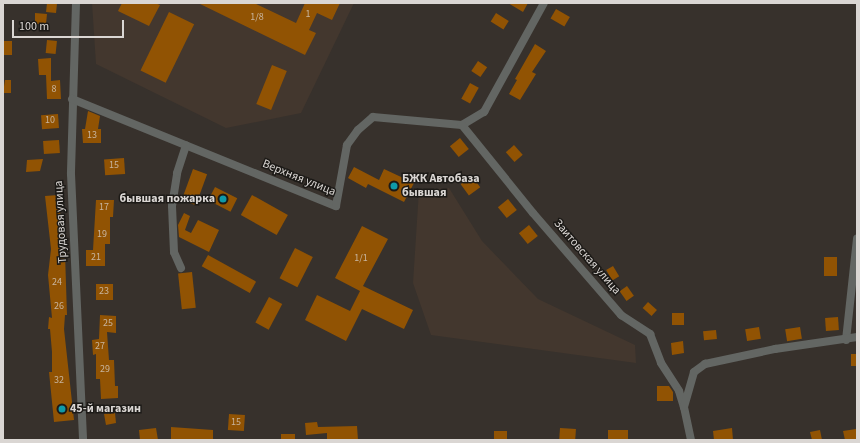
<!DOCTYPE html>
<html>
<head>
<meta charset="utf-8">
<style>
  body { margin:0 }
  #map { position:relative; width:860px; height:443px; overflow:hidden; background:#37312c; font-family:"Source Sans 3",sans-serif }
  div>[style] { position:absolute }
  .built>* { inset:0; background:#43372e }
  .building>* { inset:0; background:#915303; transform-origin:0 0 }
  .minor>* { height:8px; margin:-4px; padding:0 4px; transform-origin:4px; border-radius:4px; background:#636663 }
  .dots>* { width:11px; height:11px; translate:-50% -50%; box-sizing:border-box; border:2px solid #1c1a17; border-radius:50% }
  span { translate:-50% -50%; white-space:nowrap; text-align:center; line-height:1.15; -webkit-text-stroke:3px #1c1a17; paint-order:stroke }
  .number-label { font-size:10px; color:#c8b59f }
  .number-label span { -webkit-text-stroke-width:0 }
  .street-label { font-size:12px; color:#dad6d3 }
  .poi-label { font-size:12px; color:#dad6d3; font-weight:700 }
  .left { translate:0 -50%; text-align:left }
  .right { translate:-100% -50%; text-align:right }
  .frame { position:absolute; inset:0; border:4px solid #dad6d3; pointer-events:none }
  .scale { position:absolute; left:12px; top:20px; width:112px; height:18px; box-sizing:border-box; border:2px solid #dad6d3; border-top:0; padding-left:5px; font-size:12px; line-height:14px; white-space:nowrap; color:#dad6d3; -webkit-text-stroke:3px #1c1a17; paint-order:stroke }
</style>
</head>
<body>
<div id="map">
  <div class="built">
    <div style="clip-path:polygon(92px 3px,354px 3px,301px 113px,226px 128px,96px 64px)"></div>
    <div style="clip-path:polygon(449px 188px,482px 241px,538px 299px,635px 345px,636px 363px,431px 335px,413px 283px,419px 190px)"></div>
  </div>
  <div class="building">
    <div style="left:47px;top:3px;width:10px;height:9px;rotate:6deg"></div>
    <div style="clip-path:polygon(122px 3px,155px 3px,160px 5px,149px 26px,118px 11px)"></div>
    <div style="clip-path:polygon(198px 3px,254px 3px,296px 23px,305px 3px,340px 3px,332px 20px,317px 13px,309px 30px,316px 33px,305px 55px)"></div>
    <div style="clip-path:polygon(508px 3px,528px 3px,523px 12px)"></div>
    <div style="left:556px;top:9px;width:16px;height:11px;rotate:30deg"></div>
    <div style="left:169px;top:12px;width:28px;height:65px;rotate:26deg"></div>
    <div style="clip-path:polygon(35px 13px,47px 14px,46px 24px,35px 24px)"></div>
    <div style="left:496px;top:13px;width:15px;height:10px;rotate:32deg"></div>
    <div style="left:47px;top:40px;width:10px;height:13px;rotate:6deg"></div>
    <div style="left:3px;top:41px;width:9px;height:14px"></div>
    <div style="clip-path:polygon(535px 44px,546px 51px,532px 72px,536px 74px,520px 100px,509px 94px,517px 80px,515px 79px)"></div>
    <div style="clip-path:polygon(51px 58px,51px 81px,60px 80px,61px 99px,47px 99px,46px 75px,39px 75px,38px 59px)"></div>
    <div style="left:478px;top:61px;width:11px;height:12px;rotate:34deg"></div>
    <div style="left:272px;top:65px;width:16px;height:42px;rotate:22deg"></div>
    <div style="clip-path:polygon(5px 80px,11px 80px,11px 93px,3px 93px)"></div>
    <div style="left:470px;top:83px;width:10px;height:18px;rotate:29deg"></div>
    <div style="clip-path:polygon(88px 111px,100px 116px,98px 129px,101px 129px,101px 143px,83px 143px,82px 129px,85px 129px)"></div>
    <div style="left:58px;top:114px;width:14px;height:17px;rotate:86deg"></div>
    <div style="left:460px;top:138px;width:14px;height:13px;rotate:51deg"></div>
    <div style="left:59px;top:140px;width:13px;height:16px;rotate:86deg"></div>
    <div style="left:514px;top:145px;width:13px;height:11px;rotate:48deg"></div>
    <div style="left:124px;top:158px;width:16px;height:20px;rotate:86deg"></div>
    <div style="clip-path:polygon(43px 159px,40px 171px,26px 172px,27px 160px)"></div>
    <div style="clip-path:polygon(354px 167px,379px 180px,384px 169px,414px 183px,404px 202px,368px 184px,366px 188px,348px 178px)"></div>
    <div style="left:193px;top:169px;width:15px;height:33px;rotate:20deg"></div>
    <div style="left:472px;top:176px;width:14px;height:14px;rotate:54deg"></div>
    <div style="left:215px;top:187px;width:25px;height:15px;rotate:27deg"></div>
    <div style="clip-path:polygon(58px 195px,65px 253px,67px 315px,65px 315px,64px 329px,74px 420px,54px 422px,49px 372px,52px 372px,52px 352px,50px 329px,48px 329px,49px 317px,52px 318px,48px 275px,51px 249px,45px 196px)"></div>
    <div style="left:252px;top:195px;width:41px;height:23px;rotate:29deg"></div>
    <div style="left:508px;top:199px;width:14px;height:13px;rotate:51deg"></div>
    <div style="clip-path:polygon(96px 200px,114px 200px,113px 217px,110px 217px,110px 244px,105px 244px,105px 266px,86px 266px,86px 250px,93px 250px)"></div>
    <div style="clip-path:polygon(184px 213px,190px 216px,185px 230px,191px 233px,198px 220px,219px 230px,209px 252px,179px 237px,178px 225px)"></div>
    <div style="left:529px;top:225px;width:14px;height:13px;rotate:51deg"></div>
    <div style="clip-path:polygon(362px 226px,388px 239px,363px 286px,413px 310px,404px 329px,362px 309px,346px 341px,305px 320px,317px 295px,350px 311px,360px 291px,335px 278px)"></div>
    <div style="left:295px;top:248px;width:20px;height:34px;rotate:27deg"></div>
    <div style="left:208px;top:255px;width:55px;height:13px;rotate:29deg"></div>
    <div style="left:824px;top:257px;width:13px;height:19px"></div>
    <div style="left:613px;top:266px;width:12px;height:8px;rotate:59deg"></div>
    <div style="left:192px;top:272px;width:36px;height:14px;rotate:84deg"></div>
    <div style="left:96px;top:284px;width:17px;height:16px"></div>
    <div style="left:627px;top:286px;width:12px;height:9px;rotate:55deg"></div>
    <div style="left:269px;top:297px;width:15px;height:29px;rotate:28deg"></div>
    <div style="left:648px;top:302px;width:12px;height:8px;rotate:42deg"></div>
    <div style="left:672px;top:313px;width:12px;height:12px"></div>
    <div style="clip-path:polygon(100px 315px,116px 316px,116px 333px,107px 332px,109px 360px,114px 360px,115px 386px,118px 386px,118px 398px,101px 399px,100px 379px,96px 379px,96px 354px,93px 355px,92px 340px,99px 339px)"></div>
    <div style="left:838px;top:317px;width:13px;height:13px;rotate:86deg"></div>
    <div style="left:759px;top:327px;width:12px;height:14px;rotate:81deg"></div>
    <div style="left:800px;top:327px;width:12px;height:15px;rotate:81deg"></div>
    <div style="left:716px;top:330px;width:9px;height:13px;rotate:84deg"></div>
    <div style="clip-path:polygon(683px 341px,684px 353px,672px 355px,671px 343px)"></div>
    <div style="left:851px;top:354px;width:6px;height:12px"></div>
    <div style="clip-path:polygon(657px 386px,669px 386px,673px 392px,673px 401px,657px 401px)"></div>
    <div style="clip-path:polygon(115px 413px,116px 423px,106px 425px,104px 414px)"></div>
    <div style="left:229px;top:414px;width:16px;height:16px;rotate:4deg"></div>
    <div style="clip-path:polygon(317px 422px,318px 427px,357px 426px,358px 440px,327px 440px,327px 433px,306px 435px,305px 423px)"></div>
    <div style="clip-path:polygon(171px 427px,213px 430px,213px 440px,171px 440px)"></div>
    <div style="clip-path:polygon(156px 428px,158px 440px,140px 440px,139px 430px)"></div>
    <div style="left:560px;top:428px;width:16px;height:12px;rotate:4deg"></div>
    <div style="clip-path:polygon(732px 428px,733px 440px,714px 440px,713px 431px)"></div>
    <div style="clip-path:polygon(856px 429px,857px 440px,845px 440px,843px 431px)"></div>
    <div style="left:608px;top:430px;width:20px;height:10px"></div>
    <div style="clip-path:polygon(820px 430px,822px 440px,812px 440px,810px 432px)"></div>
    <div style="left:494px;top:431px;width:13px;height:9px"></div>
    <div style="left:281px;top:434px;width:14px;height:6px"></div>
  </div>
  <div class="minor">
    <div style="left:76px;top:3px;width:171px;rotate:91.7deg"></div>
    <div style="left:71px;top:174px;width:266px;rotate:87.4deg"></div>
    <div style="left:72px;top:99px;width:285px;rotate:22.1deg"></div>
    <div style="left:336px;top:206px;width:62px;rotate:-79.8deg"></div>
    <div style="left:347px;top:145px;width:19px;rotate:-54deg"></div>
    <div style="left:358px;top:130px;width:20px;rotate:-41deg"></div>
    <div style="left:373px;top:117px;width:89px;rotate:5.1deg"></div>
    <div style="left:462px;top:125px;width:26px;rotate:-31deg"></div>
    <div style="left:484px;top:112px;width:124px;rotate:-61.2deg"></div>
    <div style="left:462px;top:125px;width:113px;rotate:51.1deg"></div>
    <div style="left:533px;top:213px;width:135px;rotate:49.2deg"></div>
    <div style="left:621px;top:315px;width:35px;rotate:33deg"></div>
    <div style="left:650px;top:334px;width:31px;rotate:69deg"></div>
    <div style="left:661px;top:363px;width:33px;rotate:57deg"></div>
    <div style="left:679px;top:391px;width:17px;rotate:73deg"></div>
    <div style="left:181px;top:268px;width:17px;rotate:-114deg"></div>
    <div style="left:174px;top:252px;width:46px;rotate:-92.5deg"></div>
    <div style="left:172px;top:206px;width:33px;rotate:-81deg"></div>
    <div style="left:177px;top:173px;width:29px;rotate:-72deg"></div>
    <div style="left:846px;top:340px;width:102px;rotate:-83.8deg"></div>
    <div style="left:691px;top:440px;width:34px;rotate:-102deg"></div>
    <div style="left:684px;top:407px;width:36px;rotate:-74deg"></div>
    <div style="left:694px;top:372px;width:14px;rotate:-36deg"></div>
    <div style="left:705px;top:364px;width:72px;rotate:-12.1deg"></div>
    <div style="left:775px;top:349px;width:83px;rotate:-8.3deg"></div>
  </div>
  <div class="dots">
    <div style="left:394px;top:186px;background:#0f9aa8"></div>
    <div style="left:223px;top:199px;background:#0f9aa8"></div>
    <div style="left:62px;top:409px;background:#0f9aa8"></div>
  </div>
  <div class="number-label">
    <span style="left:308px;top:15px">1</span>
    <span style="left:257px;top:18px">1/8</span>
    <span style="left:54px;top:90px">8</span>
    <span style="left:50px;top:121px">10</span>
    <span style="left:92px;top:136px">13</span>
    <span style="left:114px;top:166px">15</span>
    <span style="left:104px;top:208px">17</span>
    <span style="left:102px;top:235px">19</span>
    <span style="left:96px;top:258px">21</span>
    <span style="left:361px;top:259px">1/1</span>
    <span style="left:57px;top:283px">24</span>
    <span style="left:104px;top:292px">23</span>
    <span style="left:59px;top:307px">26</span>
    <span style="left:108px;top:324px">25</span>
    <span style="left:100px;top:347px">27</span>
    <span style="left:105px;top:370px">29</span>
    <span style="left:59px;top:381px">32</span>
    <span style="left:236px;top:423px">15</span>
  </div>
  <div class="street-label">
    <span style="left:299px;top:178px;rotate:22deg">Верхняя улица</span>
    <span style="left:61px;top:222px;rotate:-93deg">Трудовая улица</span>
    <span style="left:587px;top:257px;rotate:49deg">Заитовская улица</span>
  </div>
  <div class="poi-label">
    <span class="left" style="left:402px;top:186px">БЖК Автобаза<br>бывшая</span>
    <span class="right" style="left:215px;top:199px">бывшая пожарка</span>
    <span class="left" style="left:70px;top:409px">45-й магазин</span>
  </div>
  <div class="frame"></div>
  <div class="scale">100 m</div>
</div>
</body>
</html>
